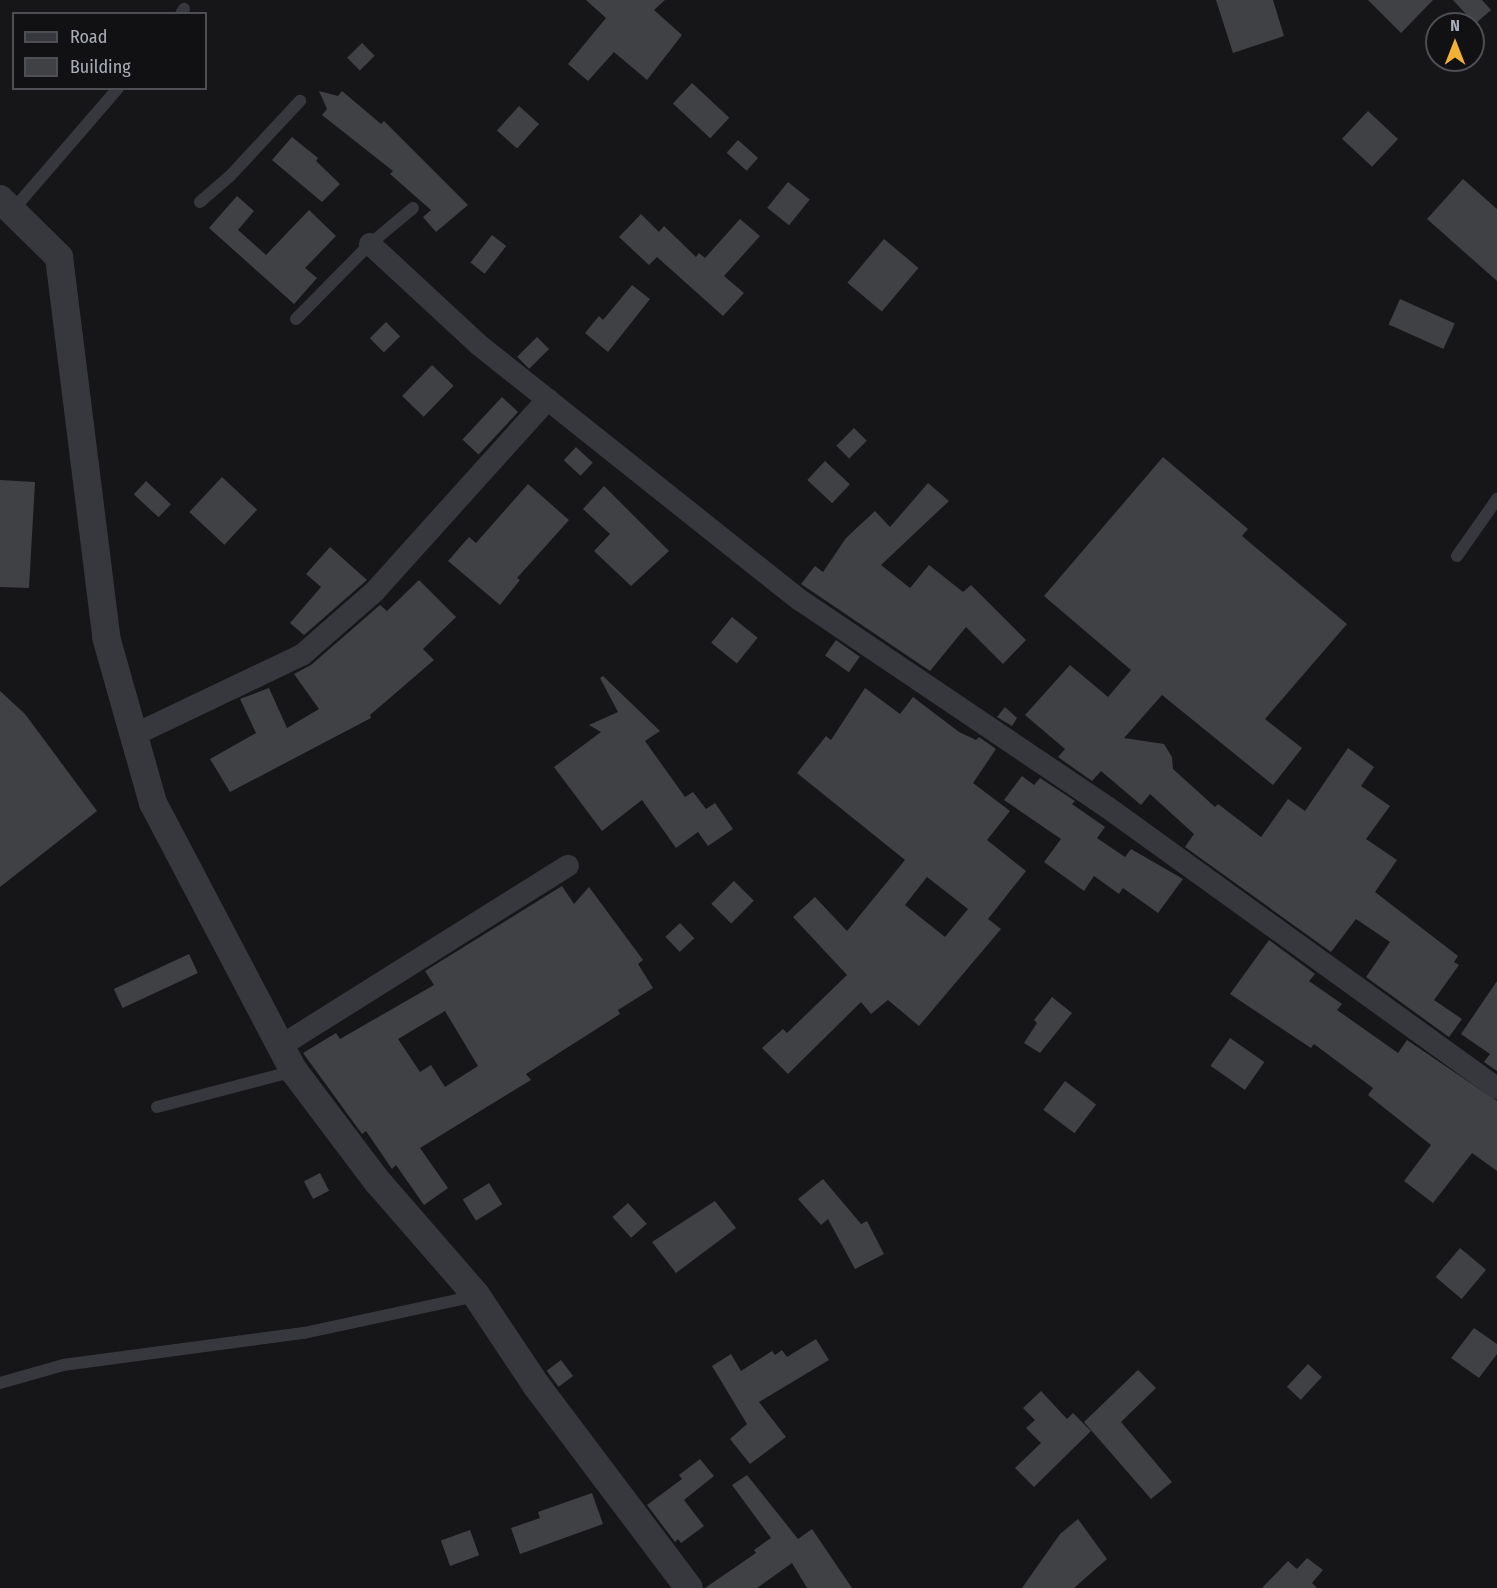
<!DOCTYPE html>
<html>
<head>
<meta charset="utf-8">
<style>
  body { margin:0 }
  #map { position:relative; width:1497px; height:1588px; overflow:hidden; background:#161618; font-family:"Fira Sans Condensed",sans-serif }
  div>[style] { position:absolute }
  .building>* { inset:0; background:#404145; transform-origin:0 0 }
  .service>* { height:12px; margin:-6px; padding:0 6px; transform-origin:6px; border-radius:6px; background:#37383d }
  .minor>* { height:22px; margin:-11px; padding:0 11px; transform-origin:11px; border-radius:11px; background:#37383d }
  .tertiary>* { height:28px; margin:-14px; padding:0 14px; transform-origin:14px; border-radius:14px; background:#37383d }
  span { translate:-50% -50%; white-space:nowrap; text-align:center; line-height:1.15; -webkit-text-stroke:4.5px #111113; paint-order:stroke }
  .legend { position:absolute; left:12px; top:12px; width:195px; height:78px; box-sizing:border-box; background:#111113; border:2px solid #4d4f55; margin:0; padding:8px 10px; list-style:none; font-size:18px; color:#a8adb8 }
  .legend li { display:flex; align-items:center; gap:12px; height:30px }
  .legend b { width:30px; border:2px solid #4d4f55 }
  .north { position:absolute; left:1425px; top:12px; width:60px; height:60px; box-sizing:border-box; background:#111113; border:2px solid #4d4f55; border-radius:50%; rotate:0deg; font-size:16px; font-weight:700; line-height:24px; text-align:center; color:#a8adb8 }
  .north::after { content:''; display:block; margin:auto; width:21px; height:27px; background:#f2b134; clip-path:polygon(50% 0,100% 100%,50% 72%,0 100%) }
</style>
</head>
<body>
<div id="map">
  <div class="building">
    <div style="clip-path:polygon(586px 0,665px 0,654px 10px,682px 35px,647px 80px,614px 52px,588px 81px,568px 64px,606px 18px)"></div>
    <div style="clip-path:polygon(1216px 0,1273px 0,1284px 36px,1233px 53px)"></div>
    <div style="clip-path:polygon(1368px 0,1433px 0,1401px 33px)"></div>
    <div style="clip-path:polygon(1453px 0,1482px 0,1491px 10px,1475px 24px)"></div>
    <div style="left:362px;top:43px;width:18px;height:21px;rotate:45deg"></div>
    <div style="left:692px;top:83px;width:51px;height:28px;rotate:43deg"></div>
    <div style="clip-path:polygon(319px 91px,338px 96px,342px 91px,381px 124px,384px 121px,468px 205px,436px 232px,423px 217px,431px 210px,390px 174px,393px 171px,322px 115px,327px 109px)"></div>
    <div style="left:519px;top:106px;width:27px;height:33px;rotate:42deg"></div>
    <div style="left:1368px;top:111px;width:41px;height:38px;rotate:43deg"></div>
    <div style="clip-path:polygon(292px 137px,318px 158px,316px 161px,340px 184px,322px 202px,272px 160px)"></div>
    <div style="left:738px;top:140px;width:27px;height:17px;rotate:42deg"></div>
    <div style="clip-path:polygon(1463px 179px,1497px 209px,1497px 281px,1427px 219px)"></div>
    <div style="left:788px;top:182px;width:28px;height:33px;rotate:39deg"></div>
    <div style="clip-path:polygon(237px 196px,254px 211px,238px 230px,266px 255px,309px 210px,336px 236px,305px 268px,317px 278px,294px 304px,209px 228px)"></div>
    <div style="clip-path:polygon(641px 214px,659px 232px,664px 226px,696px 257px,699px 253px,705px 258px,740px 219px,760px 236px,724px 276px,744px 293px,723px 316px,657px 257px,649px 265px,619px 237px)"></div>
    <div style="left:492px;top:235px;width:18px;height:35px;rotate:38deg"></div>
    <div style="left:884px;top:239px;width:45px;height:57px;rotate:40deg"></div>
    <div style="clip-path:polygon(632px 285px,650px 299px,608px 352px,585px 333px,599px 316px,603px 320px)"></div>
    <div style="left:1400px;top:299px;width:60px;height:28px;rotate:24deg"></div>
    <div style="left:386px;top:322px;width:20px;height:23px;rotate:45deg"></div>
    <div style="left:537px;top:337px;width:17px;height:28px;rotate:45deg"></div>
    <div style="left:432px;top:365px;width:30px;height:43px;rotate:44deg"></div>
    <div style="left:502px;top:397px;width:22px;height:58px;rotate:43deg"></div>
    <div style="left:854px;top:428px;width:18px;height:25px;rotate:45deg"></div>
    <div style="left:576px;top:447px;width:23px;height:18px;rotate:43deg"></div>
    <div style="clip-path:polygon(1163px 457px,1248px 529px,1242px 536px,1347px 624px,1265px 719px,1302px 748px,1273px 785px,1162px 695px,1124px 738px,1164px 744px,1172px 757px,1173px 769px,1215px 807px,1218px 804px,1261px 837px,1288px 799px,1305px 811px,1348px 748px,1374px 767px,1361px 786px,1390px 806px,1366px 839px,1397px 860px,1375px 892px,1458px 956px,1454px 962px,1459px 965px,1434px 1000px,1462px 1019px,1449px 1037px,1366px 977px,1390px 942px,1356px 919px,1331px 952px,1185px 847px,1194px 834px,1150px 794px,1141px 805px,1101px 771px,1092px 781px,1058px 757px,1065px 749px,1025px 715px,1070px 665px,1108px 697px,1131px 670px,1044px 596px)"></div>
    <div style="left:825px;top:461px;width:34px;height:26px;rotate:43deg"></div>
    <div style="left:222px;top:477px;width:48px;height:48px;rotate:43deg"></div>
    <div style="clip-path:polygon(0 480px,35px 482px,29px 588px,0 587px)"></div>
    <div style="left:146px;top:481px;width:34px;height:18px;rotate:43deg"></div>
    <div style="clip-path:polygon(928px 483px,949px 501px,881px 565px,910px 588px,929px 565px,963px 592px,971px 585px,1026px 640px,1003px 664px,966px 627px,930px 671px,801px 584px,815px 566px,823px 572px,846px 538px,875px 511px,890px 527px)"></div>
    <div style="clip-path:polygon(528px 484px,569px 520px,517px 578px,520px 580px,500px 605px,448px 561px,469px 537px,476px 543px)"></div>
    <div style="clip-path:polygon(604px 486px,669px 551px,631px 586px,594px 551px,610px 534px,583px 509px)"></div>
    <div style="clip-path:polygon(330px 547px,367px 580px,304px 635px,290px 623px,321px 587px,306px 574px)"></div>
    <div style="clip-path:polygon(419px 580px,456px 617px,423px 649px,434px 660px,370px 715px,371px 718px,230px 792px,210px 759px,256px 733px,240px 699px,269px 688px,287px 728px,319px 709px,294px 674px,311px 665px,380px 605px,387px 611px)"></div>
    <div style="left:732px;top:617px;width:33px;height:33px;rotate:39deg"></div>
    <div style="left:836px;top:640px;width:29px;height:19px;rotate:35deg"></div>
    <div style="clip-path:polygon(603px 676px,660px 731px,645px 741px,685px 797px,693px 792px,706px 809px,715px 803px,733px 829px,708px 846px,698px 832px,676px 848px,642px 800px,602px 831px,554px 767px,601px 732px,589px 725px,618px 712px,600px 678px)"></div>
    <div style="clip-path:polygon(evenodd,865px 688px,900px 714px,913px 697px,959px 732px,976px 740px,979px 737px,996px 749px,973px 783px,1010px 811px,987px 840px,1026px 871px,988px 919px,1001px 929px,919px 1026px,888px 1000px,871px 1014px,861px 1002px,788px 1074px,762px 1048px,783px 1029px,787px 1033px,847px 975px,793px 917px,815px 897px,847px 931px,905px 860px,797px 773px,826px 736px,831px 740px,865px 688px,927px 877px,968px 909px,945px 937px,905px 905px,927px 877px)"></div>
    <div style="clip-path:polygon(0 691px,25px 714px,97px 811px,0 887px)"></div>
    <div style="clip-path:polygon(1005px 707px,1017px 718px,1012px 726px,997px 717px)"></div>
    <div style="clip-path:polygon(1022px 776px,1034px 785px,1040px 778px,1075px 801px,1072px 804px,1105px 827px,1097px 838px,1125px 857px,1131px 849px,1183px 879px,1158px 913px,1123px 888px,1119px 894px,1094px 876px,1084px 891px,1044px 862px,1061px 839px,1004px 800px)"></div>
    <div style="left:734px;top:881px;width:28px;height:32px;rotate:45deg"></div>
    <div style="clip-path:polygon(evenodd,562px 886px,574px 904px,589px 887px,643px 960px,638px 964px,653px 988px,618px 1010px,620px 1014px,526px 1074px,531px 1080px,420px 1148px,448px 1188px,424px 1205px,396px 1165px,392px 1169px,366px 1131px,362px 1134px,303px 1053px,336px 1033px,340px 1039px,434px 985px,425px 971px,562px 886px,445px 1011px,478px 1066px,445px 1087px,431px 1065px,420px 1072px,398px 1039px,445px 1011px)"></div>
    <div style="left:680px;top:923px;width:21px;height:20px;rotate:47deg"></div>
    <div style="clip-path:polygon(1269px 940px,1315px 974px,1309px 981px,1342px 1004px,1337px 1010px,1398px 1053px,1407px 1040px,1497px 1101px,1497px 1171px,1472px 1153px,1433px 1203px,1404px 1181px,1431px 1145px,1368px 1095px,1373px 1088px,1314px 1044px,1311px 1048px,1230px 994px)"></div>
    <div style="left:189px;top:954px;width:21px;height:83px;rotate:65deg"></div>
    <div style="clip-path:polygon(1497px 981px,1497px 1071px,1484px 1062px,1490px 1054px,1461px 1034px)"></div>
    <div style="clip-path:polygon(1052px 997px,1072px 1013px,1040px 1053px,1024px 1043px,1037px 1023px,1034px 1020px)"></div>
    <div style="left:1230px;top:1038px;width:42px;height:34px;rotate:35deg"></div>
    <div style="left:1065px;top:1081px;width:39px;height:36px;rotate:37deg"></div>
    <div style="left:320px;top:1173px;width:20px;height:18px;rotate:63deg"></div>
    <div style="clip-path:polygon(823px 1179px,861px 1224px,867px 1221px,884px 1254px,855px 1269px,828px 1219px,821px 1225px,798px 1199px)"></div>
    <div style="left:489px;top:1183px;width:25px;height:31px;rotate:58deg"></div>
    <div style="clip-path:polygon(715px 1201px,736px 1228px,676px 1273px,652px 1242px)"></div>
    <div style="left:628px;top:1203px;width:28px;height:21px;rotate:48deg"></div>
    <div style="left:1460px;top:1248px;width:34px;height:38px;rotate:40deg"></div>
    <div style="clip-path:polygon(1474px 1328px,1497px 1344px,1497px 1354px,1479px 1378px,1451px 1358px)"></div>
    <div style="clip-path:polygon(816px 1339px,829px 1360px,759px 1402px,786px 1437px,750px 1464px,730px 1439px,747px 1424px,712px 1366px,731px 1354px,741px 1371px,772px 1351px,775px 1355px,782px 1350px,787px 1357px)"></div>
    <div style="left:561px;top:1360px;width:20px;height:18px;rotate:53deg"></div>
    <div style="left:1308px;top:1364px;width:19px;height:31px;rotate:43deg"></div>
    <div style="clip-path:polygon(1138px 1370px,1156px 1388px,1121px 1422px,1172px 1482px,1151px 1499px,1084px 1422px)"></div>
    <div style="clip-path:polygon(1041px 1391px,1067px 1419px,1073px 1413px,1091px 1431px,1034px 1487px,1015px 1468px,1041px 1443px,1026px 1428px,1035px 1420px,1023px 1408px)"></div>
    <div style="clip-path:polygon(700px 1459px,714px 1476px,684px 1500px,704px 1526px,681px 1543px,678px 1539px,675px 1542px,647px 1505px,682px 1479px,679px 1475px)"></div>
    <div style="clip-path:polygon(747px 1475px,798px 1539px,812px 1529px,852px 1588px,807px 1588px,792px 1563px,757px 1588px,705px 1588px,756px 1553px,754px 1550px,771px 1538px,732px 1485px)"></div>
    <div style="clip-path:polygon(592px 1493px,603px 1524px,520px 1554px,511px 1528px,540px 1518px,538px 1512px)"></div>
    <div style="clip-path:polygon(1078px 1519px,1107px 1559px,1074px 1588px,1022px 1588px,1060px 1534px)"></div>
    <div style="left:470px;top:1530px;width:27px;height:31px;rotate:70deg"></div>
    <div style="clip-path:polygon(1307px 1558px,1323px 1570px,1312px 1583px,1317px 1588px,1262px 1588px,1288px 1561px,1297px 1569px)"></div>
  </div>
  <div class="service">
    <div style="left:181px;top:14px;width:6px;rotate:-59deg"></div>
    <div style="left:200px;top:202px;width:40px;rotate:-41deg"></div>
    <div style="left:230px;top:176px;width:103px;rotate:-47deg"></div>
    <div style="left:12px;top:211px;width:162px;rotate:-49.2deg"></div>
    <div style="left:296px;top:319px;width:105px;rotate:-45.4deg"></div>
    <div style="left:370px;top:244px;width:56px;rotate:-39.9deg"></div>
    <div style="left:1457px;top:556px;width:70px;rotate:-54.9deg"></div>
    <div style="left:157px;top:1107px;width:142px;rotate:-14.7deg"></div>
    <div style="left:0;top:1383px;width:66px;rotate:-15.9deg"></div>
    <div style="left:63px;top:1365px;width:243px;rotate:-7.6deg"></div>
    <div style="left:304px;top:1333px;width:175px;rotate:-12.2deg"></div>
  </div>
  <div class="minor">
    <div style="left:370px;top:244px;width:149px;rotate:42.8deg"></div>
    <div style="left:479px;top:345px;width:410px;rotate:38.5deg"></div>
    <div style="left:800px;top:600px;width:370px;rotate:34deg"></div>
    <div style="left:1107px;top:807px;width:481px;rotate:35.8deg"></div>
    <div style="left:134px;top:735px;width:186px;rotate:-25.5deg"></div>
    <div style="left:302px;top:655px;width:97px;rotate:-41.2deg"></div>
    <div style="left:375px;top:591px;width:258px;rotate:-48deg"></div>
    <div style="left:279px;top:1047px;width:341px;rotate:-32.1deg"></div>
  </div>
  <div class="tertiary">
    <div style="left:0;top:199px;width:83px;rotate:44.5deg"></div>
    <div style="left:59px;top:257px;width:383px;rotate:82.9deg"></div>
    <div style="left:106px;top:637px;width:173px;rotate:74.2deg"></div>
    <div style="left:153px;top:803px;width:303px;rotate:62.3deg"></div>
    <div style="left:294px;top:1071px;width:138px;rotate:53deg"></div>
    <div style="left:377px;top:1181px;width:151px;rotate:49deg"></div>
    <div style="left:476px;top:1295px;width:108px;rotate:56.3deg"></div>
    <div style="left:536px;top:1385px;width:254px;rotate:53deg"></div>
  </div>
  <ul class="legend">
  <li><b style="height:8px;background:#37383d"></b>Road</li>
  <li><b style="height:16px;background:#404145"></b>Building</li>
  </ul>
  <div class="north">N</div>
</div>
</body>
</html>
